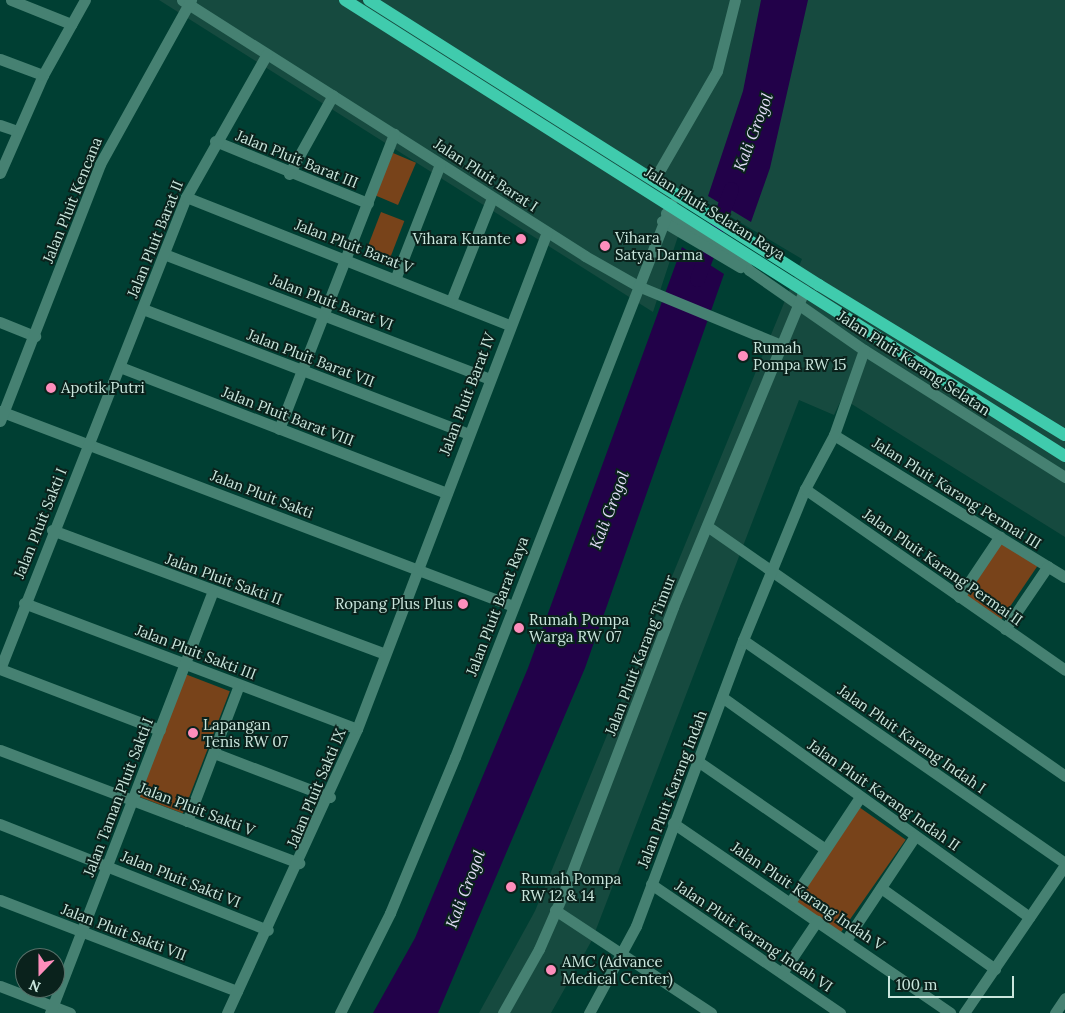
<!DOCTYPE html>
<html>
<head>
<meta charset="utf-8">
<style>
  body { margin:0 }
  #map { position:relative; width:1065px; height:1013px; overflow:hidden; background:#003f33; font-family:Lora,serif }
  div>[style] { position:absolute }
  .built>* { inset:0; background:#164a3f }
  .green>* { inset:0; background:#78431a; transform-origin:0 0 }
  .water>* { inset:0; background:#220149 }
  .river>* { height:15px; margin:-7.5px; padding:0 7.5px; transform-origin:7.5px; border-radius:7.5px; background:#220149 }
  .minor>* { height:11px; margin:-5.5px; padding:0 5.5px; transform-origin:5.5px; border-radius:5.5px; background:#468172 }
  .major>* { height:12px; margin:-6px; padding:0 6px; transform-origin:6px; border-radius:6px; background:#40cbad }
  .dots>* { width:14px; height:14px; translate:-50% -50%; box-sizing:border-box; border:2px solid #0a221c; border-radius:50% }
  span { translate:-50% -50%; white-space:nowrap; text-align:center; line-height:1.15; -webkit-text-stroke:4px #0a221c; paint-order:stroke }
  .street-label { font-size:15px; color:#cae6dd }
  .poi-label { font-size:15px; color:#cae6dd }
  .left { translate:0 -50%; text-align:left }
  .right { translate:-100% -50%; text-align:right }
  .water-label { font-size:16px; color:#e3def8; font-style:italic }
  .north { position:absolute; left:15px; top:948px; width:50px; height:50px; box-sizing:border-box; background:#0a221c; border:1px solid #577069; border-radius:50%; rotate:202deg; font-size:14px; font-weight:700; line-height:20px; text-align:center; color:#cae6dd }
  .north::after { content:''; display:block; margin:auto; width:18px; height:22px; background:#fe8ebc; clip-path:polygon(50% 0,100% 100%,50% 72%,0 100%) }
  .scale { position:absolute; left:888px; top:976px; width:126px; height:22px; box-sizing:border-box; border:2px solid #cae6dd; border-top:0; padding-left:6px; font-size:15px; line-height:18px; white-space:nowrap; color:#cae6dd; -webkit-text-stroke:4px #0a221c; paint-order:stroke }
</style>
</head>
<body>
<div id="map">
  <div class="built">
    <div style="clip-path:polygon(159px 0,1065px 0,1065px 537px,842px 398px,834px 415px,799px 400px,592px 940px,551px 1013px,479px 1013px,535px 911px,802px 259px,692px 194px,653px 312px)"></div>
  </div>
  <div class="green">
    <div style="left:393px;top:153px;width:25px;height:46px;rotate:23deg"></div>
    <div style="left:381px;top:212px;width:25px;height:48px;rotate:21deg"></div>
    <div style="left:996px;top:538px;width:50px;height:70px;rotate:34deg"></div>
    <div style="left:185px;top:674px;width:48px;height:131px;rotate:21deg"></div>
    <div style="left:859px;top:807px;width:57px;height:115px;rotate:35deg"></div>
  </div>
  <div class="water">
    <div style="clip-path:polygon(761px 0,808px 0,770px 168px,751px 222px,708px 196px,743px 91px)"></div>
    <div style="clip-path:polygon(682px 247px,724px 274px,585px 668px,438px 1013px,373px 1013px,415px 938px,528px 668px)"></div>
  </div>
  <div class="river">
    <div style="left:697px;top:279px;width:96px;rotate:-69.3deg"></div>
  </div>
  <div class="minor">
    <div style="left:11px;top:0;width:65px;rotate:21.8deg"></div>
    <div style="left:182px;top:0;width:477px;rotate:32.4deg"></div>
    <div style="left:585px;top:256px;width:61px;rotate:29.5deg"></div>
    <div style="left:638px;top:286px;width:155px;rotate:22.4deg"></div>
    <div style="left:0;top:59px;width:46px;rotate:20.4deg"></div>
    <div style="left:0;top:125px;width:18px;rotate:19deg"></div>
    <div style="left:215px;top:141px;width:165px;rotate:22.1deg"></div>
    <div style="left:0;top:173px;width:107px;rotate:-66.3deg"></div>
    <div style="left:43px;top:75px;width:86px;rotate:-60.8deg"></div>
    <div style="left:289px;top:174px;width:90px;rotate:-60.9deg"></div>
    <div style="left:654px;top:180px;width:126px;rotate:-60deg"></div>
    <div style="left:717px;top:71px;width:73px;rotate:-75.8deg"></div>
    <div style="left:186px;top:197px;width:348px;rotate:21.6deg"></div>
    <div style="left:666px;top:213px;width:87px;rotate:31.9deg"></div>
    <div style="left:740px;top:259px;width:14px;rotate:51deg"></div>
    <div style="left:749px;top:270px;width:140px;rotate:34.8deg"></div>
    <div style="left:864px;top:350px;width:238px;rotate:32.3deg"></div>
    <div style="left:662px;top:221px;width:91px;rotate:30.5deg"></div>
    <div style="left:164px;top:254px;width:348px;rotate:21deg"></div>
    <div style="left:396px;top:277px;width:121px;rotate:-68.7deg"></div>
    <div style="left:451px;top:301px;width:111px;rotate:-68.3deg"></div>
    <div style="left:143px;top:309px;width:348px;rotate:21deg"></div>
    <div style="left:0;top:322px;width:38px;rotate:22deg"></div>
    <div style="left:120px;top:367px;width:350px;rotate:21.1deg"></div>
    <div style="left:0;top:411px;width:549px;rotate:20.81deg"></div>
    <div style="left:0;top:421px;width:276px;rotate:-68.7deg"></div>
    <div style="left:100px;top:164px;width:188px;rotate:-61deg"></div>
    <div style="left:279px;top:429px;width:317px;rotate:-68.7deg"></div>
    <div style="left:834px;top:435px;width:271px;rotate:31.6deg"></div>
    <div style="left:805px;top:489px;width:317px;rotate:34.8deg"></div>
    <div style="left:707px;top:526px;width:437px;rotate:34.9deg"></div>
    <div style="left:52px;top:530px;width:355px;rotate:20.4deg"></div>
    <div style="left:959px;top:597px;width:73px;rotate:-56.1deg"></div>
    <div style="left:24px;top:603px;width:356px;rotate:20.7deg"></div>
    <div style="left:1005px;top:629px;width:76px;rotate:-55.7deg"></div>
    <div style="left:743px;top:640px;width:392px;rotate:34.7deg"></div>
    <div style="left:0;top:669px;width:507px;rotate:-68.49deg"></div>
    <div style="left:186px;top:197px;width:164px;rotate:-60.5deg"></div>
    <div style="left:0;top:669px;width:171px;rotate:20.9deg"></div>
    <div style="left:722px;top:697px;width:378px;rotate:35.6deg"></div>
    <div style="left:0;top:750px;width:320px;rotate:20.7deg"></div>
    <div style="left:214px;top:753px;width:124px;rotate:20.8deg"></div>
    <div style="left:699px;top:762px;width:153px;rotate:34.6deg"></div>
    <div style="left:187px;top:821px;width:146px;rotate:-69.1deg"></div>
    <div style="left:673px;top:823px;width:336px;rotate:34.4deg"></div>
    <div style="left:0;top:824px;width:288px;rotate:21.6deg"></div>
    <div style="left:651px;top:884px;width:229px;rotate:34.3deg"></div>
    <div style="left:881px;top:888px;width:140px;rotate:35.4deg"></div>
    <div style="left:0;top:900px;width:254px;rotate:21deg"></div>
    <div style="left:791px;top:901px;width:125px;rotate:-56.4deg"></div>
    <div style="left:555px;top:910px;width:187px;rotate:33.4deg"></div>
    <div style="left:846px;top:940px;width:125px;rotate:-56.4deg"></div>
    <div style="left:782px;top:973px;width:63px;rotate:-56.1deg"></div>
    <div style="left:0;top:986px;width:75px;rotate:21.1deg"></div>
    <div style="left:50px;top:1013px;width:452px;rotate:-68.9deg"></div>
    <div style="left:227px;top:1013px;width:312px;rotate:-65.4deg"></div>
    <div style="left:357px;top:729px;width:532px;rotate:-69.08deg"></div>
    <div style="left:340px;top:1013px;width:112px;rotate:-63.4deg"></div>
    <div style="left:390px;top:913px;width:169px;rotate:-67.4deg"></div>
    <div style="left:455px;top:757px;width:594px;rotate:-68.66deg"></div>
    <div style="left:503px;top:1013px;width:73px;rotate:-60.6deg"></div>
    <div style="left:539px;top:949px;width:70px;rotate:-66.4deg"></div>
    <div style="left:567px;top:885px;width:298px;rotate:-69.1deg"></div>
    <div style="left:673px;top:607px;width:343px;rotate:-67.5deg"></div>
    <div style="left:589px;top:1013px;width:99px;rotate:-61.6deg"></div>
    <div style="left:636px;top:926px;width:305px;rotate:-69.5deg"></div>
    <div style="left:743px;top:640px;width:163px;rotate:-67.7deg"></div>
    <div style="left:805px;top:489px;width:61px;rotate:-61.8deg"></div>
    <div style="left:834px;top:435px;width:90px;rotate:-70.6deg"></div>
    <div style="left:964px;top:1013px;width:179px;rotate:-55.7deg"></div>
    <div style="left:1055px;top:1013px;width:18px;rotate:-56deg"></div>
  </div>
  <div class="major">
    <div style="left:345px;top:0;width:852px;rotate:32.35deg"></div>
    <div style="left:369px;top:0;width:533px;rotate:32.35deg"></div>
    <div style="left:819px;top:285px;width:288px;rotate:31.4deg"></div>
  </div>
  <div class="dots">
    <div style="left:521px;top:239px;background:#fe8ebc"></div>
    <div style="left:605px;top:246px;background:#fe8ebc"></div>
    <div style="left:743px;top:356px;background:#fe8ebc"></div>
    <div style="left:51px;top:388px;background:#fe8ebc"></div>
    <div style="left:463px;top:604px;background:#fe8ebc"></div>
    <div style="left:519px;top:628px;background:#fe8ebc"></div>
    <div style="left:193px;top:733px;background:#fe8ebc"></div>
    <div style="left:511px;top:887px;background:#fe8ebc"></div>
    <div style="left:551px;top:970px;background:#fe8ebc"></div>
  </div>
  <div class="street-label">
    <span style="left:297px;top:159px;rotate:22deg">Jalan Pluit Barat III</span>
    <span style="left:486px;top:175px;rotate:33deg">Jalan Pluit Barat I</span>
    <span style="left:72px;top:200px;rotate:-68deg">Jalan Pluit Kencana</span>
    <span style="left:715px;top:213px;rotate:32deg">Jalan Pluit Selatan Raya</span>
    <span style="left:155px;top:239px;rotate:-68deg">Jalan Pluit Barat II</span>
    <span style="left:354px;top:246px;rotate:21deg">Jalan Pluit Barat V</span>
    <span style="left:332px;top:302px;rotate:21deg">Jalan Pluit Barat VI</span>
    <span style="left:311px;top:358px;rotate:21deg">Jalan Pluit Barat VII</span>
    <span style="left:914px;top:363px;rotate:33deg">Jalan Pluit Karang Selatan</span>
    <span style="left:467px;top:394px;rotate:-69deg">Jalan Pluit Barat IV</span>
    <span style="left:288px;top:416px;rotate:21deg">Jalan Pluit Barat VIII</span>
    <span style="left:957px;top:493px;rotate:32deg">Jalan Pluit Karang Permai III</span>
    <span style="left:262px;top:494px;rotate:21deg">Jalan Pluit Sakti</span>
    <span style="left:40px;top:523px;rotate:-68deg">Jalan Pluit Sakti I</span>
    <span style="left:943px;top:567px;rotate:35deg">Jalan Pluit Karang Permai II</span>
    <span style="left:224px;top:579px;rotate:20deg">Jalan Pluit Sakti II</span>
    <span style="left:497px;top:606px;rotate:-69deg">Jalan Pluit Barat Raya</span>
    <span style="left:196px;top:652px;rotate:21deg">Jalan Pluit Sakti III</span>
    <span style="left:640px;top:655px;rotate:-69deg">Jalan Pluit Karang Timur</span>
    <span style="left:912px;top:739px;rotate:35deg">Jalan Pluit Karang Indah I</span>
    <span style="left:316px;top:788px;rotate:-67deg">Jalan Pluit Sakti IX</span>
    <span style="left:672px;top:789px;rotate:-69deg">Jalan Pluit Karang Indah</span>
    <span style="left:884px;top:795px;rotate:35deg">Jalan Pluit Karang Indah II</span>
    <span style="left:118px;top:797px;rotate:-69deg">Jalan Taman Pluit Sakti I</span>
    <span style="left:197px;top:809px;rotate:21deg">Jalan Pluit Sakti V</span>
    <span style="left:181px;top:879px;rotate:22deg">Jalan Pluit Sakti VI</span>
    <span style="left:808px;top:896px;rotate:34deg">Jalan Pluit Karang Indah V</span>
    <span style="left:124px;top:932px;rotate:21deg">Jalan Pluit Sakti VII</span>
    <span style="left:754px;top:936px;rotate:34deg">Jalan Pluit Karang Indah VI</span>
  </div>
  <div class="poi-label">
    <span class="left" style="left:615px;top:246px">Vihara<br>Satya Darma</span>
    <span class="right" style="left:511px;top:239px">Vihara Kuante</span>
    <span class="left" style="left:753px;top:356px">Rumah<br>Pompa RW 15</span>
    <span class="left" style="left:61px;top:388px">Apotik Putri</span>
    <span class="right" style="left:453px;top:604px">Ropang Plus Plus</span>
    <span class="left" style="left:529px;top:628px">Rumah Pompa<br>Warga RW 07</span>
    <span class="left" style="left:203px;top:733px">Lapangan<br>Tenis RW 07</span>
    <span class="left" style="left:521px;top:887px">Rumah Pompa<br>RW 12 &amp; 14</span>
    <span class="left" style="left:562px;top:970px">AMC (Advance<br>Medical Center)</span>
  </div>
  <div class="water-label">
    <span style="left:753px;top:132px;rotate:-69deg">Kali Grogol</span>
    <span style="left:609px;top:510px;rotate:-69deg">Kali Grogol</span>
    <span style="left:465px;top:889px;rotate:-69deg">Kali Grogol</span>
  </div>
  <div class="north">N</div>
  <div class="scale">100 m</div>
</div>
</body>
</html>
